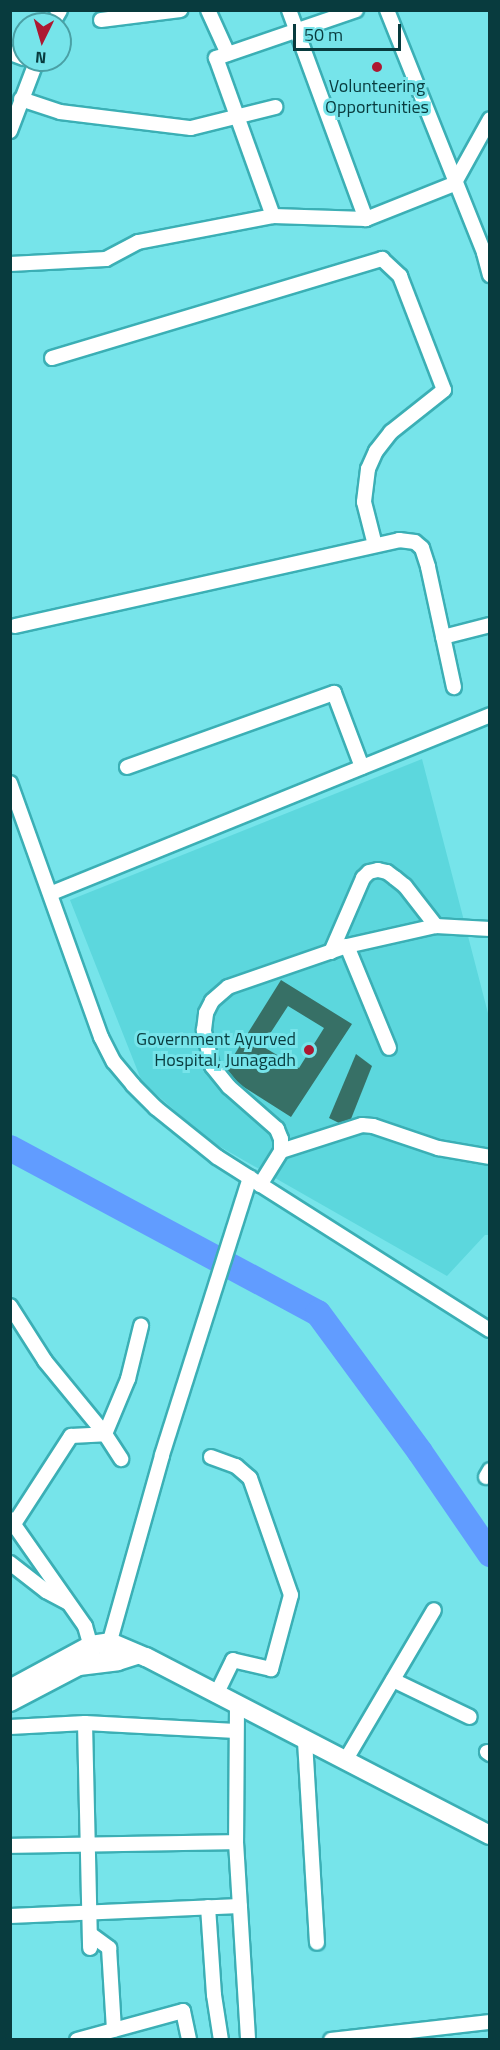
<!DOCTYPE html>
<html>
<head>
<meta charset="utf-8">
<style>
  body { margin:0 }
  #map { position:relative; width:500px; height:2050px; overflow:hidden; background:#76e4ea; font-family:"Titillium Web",sans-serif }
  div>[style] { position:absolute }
  .built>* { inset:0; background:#5cd7dd }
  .river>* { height:26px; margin:-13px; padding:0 13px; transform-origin:13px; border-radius:13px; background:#619cff }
  .building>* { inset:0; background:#377066 }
  .roads { filter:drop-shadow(2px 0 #3bafb5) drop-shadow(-2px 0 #3bafb5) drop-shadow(0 2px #3bafb5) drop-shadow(0 -2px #3bafb5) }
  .minor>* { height:14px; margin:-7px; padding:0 7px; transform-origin:7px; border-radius:7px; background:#fff }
  .major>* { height:18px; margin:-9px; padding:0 9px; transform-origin:9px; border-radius:9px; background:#fff }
  .dots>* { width:16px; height:16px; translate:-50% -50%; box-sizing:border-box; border:3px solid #76e4ea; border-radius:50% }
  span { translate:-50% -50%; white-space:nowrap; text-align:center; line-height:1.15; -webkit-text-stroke:6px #76e4ea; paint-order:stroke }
  .poi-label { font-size:18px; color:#083b3e }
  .right { translate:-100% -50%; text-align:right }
  .frame { position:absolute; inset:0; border:12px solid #083b3e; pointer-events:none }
  .north { position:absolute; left:12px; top:12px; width:60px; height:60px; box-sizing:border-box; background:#76e4ea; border:2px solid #4aa0a5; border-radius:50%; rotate:185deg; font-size:16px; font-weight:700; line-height:24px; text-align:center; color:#083b3e }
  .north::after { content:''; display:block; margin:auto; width:21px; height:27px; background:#ad1831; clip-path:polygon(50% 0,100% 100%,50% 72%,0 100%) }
  .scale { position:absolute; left:293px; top:24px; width:108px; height:27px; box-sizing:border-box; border:3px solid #083b3e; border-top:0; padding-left:8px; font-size:18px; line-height:21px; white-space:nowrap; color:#083b3e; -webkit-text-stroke:4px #76e4ea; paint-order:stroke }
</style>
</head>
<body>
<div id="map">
  <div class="built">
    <div style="clip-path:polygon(422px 759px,489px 1017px,489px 1235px,485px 1235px,447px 1276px,210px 1141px,142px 1082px,70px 900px)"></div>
  </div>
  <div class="river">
    <div style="left:10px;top:1148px;width:349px;rotate:28.2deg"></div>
    <div style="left:318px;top:1313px;width:172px;rotate:53.7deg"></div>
    <div style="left:420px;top:1452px;width:124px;rotate:55.5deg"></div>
  </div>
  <div class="building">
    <div style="clip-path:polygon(evenodd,281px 980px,352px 1024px,291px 1117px,239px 1084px,226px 1068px,281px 980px,288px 1006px,324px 1028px,299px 1068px,262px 1046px,288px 1006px)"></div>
    <div style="clip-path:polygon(356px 1054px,372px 1066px,351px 1119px,339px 1123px,329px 1118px)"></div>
  </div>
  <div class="roads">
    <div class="minor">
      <div style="left:208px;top:10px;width:48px;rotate:65.6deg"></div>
      <div style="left:289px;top:10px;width:223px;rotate:69.8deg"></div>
      <div style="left:387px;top:10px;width:262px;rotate:68.2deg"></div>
      <div style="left:484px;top:253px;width:23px;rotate:75deg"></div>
      <div style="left:101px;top:20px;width:80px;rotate:-7.2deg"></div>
      <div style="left:52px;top:24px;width:16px;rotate:-60deg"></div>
      <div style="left:10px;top:53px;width:15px;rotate:20deg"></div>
      <div style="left:21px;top:99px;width:41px;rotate:18.4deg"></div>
      <div style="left:60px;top:112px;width:132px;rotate:7deg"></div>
      <div style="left:191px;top:128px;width:87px;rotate:-14deg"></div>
      <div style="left:10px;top:131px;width:76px;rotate:-69.2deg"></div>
      <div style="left:273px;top:216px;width:168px;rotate:-109.8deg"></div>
      <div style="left:216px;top:58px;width:148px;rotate:-18.9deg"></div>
      <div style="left:10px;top:264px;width:96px;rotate:-3deg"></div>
      <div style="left:106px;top:259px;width:36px;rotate:-28deg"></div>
      <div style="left:138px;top:242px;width:137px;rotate:-10.9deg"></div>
      <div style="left:273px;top:216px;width:93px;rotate:1.8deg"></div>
      <div style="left:366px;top:219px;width:95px;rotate:-21.7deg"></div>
      <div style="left:454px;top:184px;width:74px;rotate:-61deg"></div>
      <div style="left:52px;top:358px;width:345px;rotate:-16.7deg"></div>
      <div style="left:382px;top:259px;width:25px;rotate:43deg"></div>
      <div style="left:400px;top:276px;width:122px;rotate:68.9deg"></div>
      <div style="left:444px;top:390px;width:68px;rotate:141.6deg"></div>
      <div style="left:391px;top:432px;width:24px;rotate:128deg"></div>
      <div style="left:376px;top:451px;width:20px;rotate:114deg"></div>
      <div style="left:368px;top:469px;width:33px;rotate:97deg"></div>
      <div style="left:364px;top:502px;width:44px;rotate:75.7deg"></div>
      <div style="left:15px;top:626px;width:394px;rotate:-12.6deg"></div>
      <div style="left:399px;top:540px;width:16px;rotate:7deg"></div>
      <div style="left:415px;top:542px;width:9px;rotate:41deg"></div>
      <div style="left:422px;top:548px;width:20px;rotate:72deg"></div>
      <div style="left:428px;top:567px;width:123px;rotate:77.8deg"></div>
      <div style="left:443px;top:637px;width:49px;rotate:-14.3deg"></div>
      <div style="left:127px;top:767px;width:220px;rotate:-19.7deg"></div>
      <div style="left:334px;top:693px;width:79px;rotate:69.3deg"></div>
      <div style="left:10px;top:783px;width:270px;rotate:70.3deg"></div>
      <div style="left:101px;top:1037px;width:28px;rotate:63deg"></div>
      <div style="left:114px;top:1062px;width:30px;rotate:50deg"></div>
      <div style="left:133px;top:1085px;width:33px;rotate:45deg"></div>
      <div style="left:156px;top:1108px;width:78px;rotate:38.8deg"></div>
      <div style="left:217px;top:1157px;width:323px;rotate:32.4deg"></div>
      <div style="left:52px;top:893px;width:473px;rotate:-22.1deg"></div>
      <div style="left:347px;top:946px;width:110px;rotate:67.6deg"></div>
      <div style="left:331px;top:952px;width:81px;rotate:-66.6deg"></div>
      <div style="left:363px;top:878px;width:8px;rotate:-45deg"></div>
      <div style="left:369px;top:872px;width:9px;rotate:-13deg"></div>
      <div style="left:378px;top:870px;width:9px;rotate:13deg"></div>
      <div style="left:387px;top:872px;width:10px;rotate:37deg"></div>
      <div style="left:395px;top:878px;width:13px;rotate:39deg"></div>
      <div style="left:405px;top:886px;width:51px;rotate:52.2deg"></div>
      <div style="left:281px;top:1151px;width:85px;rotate:-17.8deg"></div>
      <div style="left:362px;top:1125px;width:11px;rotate:5deg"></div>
      <div style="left:373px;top:1126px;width:69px;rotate:18.7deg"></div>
      <div style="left:438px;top:1148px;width:53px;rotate:9.8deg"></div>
      <div style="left:260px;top:1185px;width:40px;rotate:-58deg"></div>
      <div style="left:281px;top:1151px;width:12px;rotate:-90deg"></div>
      <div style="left:281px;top:1139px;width:11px;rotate:-112deg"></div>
      <div style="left:277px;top:1129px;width:64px;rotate:-138.8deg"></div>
      <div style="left:229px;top:1087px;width:27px;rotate:-129deg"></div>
      <div style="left:212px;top:1066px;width:37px;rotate:-103deg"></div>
      <div style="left:204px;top:1030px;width:17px;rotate:-83deg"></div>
      <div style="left:206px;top:1013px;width:13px;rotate:-63deg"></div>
      <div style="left:212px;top:1001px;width:21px;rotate:-41deg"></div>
      <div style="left:228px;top:987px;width:126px;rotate:-19deg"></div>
      <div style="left:347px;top:946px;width:91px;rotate:-12.7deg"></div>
      <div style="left:436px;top:926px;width:54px;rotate:3.2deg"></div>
      <div style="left:10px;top:1306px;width:65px;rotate:57.5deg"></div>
      <div style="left:45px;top:1361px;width:94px;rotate:50.6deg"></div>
      <div style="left:105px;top:1434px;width:30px;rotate:57deg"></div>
      <div style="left:211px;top:1457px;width:27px;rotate:20deg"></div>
      <div style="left:236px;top:1466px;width:18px;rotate:41deg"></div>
      <div style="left:250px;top:1478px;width:124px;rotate:70.7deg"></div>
      <div style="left:291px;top:1595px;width:77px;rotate:105.1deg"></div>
      <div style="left:271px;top:1669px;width:39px;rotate:-167deg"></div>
      <div style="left:233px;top:1660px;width:39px;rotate:116deg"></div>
      <div style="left:486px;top:1477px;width:8px;rotate:-60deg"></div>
      <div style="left:10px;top:1519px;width:131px;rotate:55deg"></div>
      <div style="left:85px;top:1626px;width:29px;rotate:74deg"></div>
      <div style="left:14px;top:1524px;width:105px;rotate:-57.1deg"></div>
      <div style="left:71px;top:1436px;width:34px;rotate:-3deg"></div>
      <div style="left:105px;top:1434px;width:60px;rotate:-67.3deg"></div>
      <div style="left:128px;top:1379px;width:55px;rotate:-76.2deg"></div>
      <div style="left:10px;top:1563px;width:46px;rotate:37.9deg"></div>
      <div style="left:46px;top:1591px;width:24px;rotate:28deg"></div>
      <div style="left:104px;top:1662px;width:215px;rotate:-74.3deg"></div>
      <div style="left:162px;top:1455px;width:291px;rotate:-72.4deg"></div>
      <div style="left:393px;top:1680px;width:85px;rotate:25.7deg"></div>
      <div style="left:237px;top:1706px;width:136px;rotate:90.4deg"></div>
      <div style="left:236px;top:1842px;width:198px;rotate:86.5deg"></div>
      <div style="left:85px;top:1723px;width:225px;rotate:88.7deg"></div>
      <div style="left:10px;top:1727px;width:75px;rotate:-3.1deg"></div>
      <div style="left:85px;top:1723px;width:151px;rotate:3deg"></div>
      <div style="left:305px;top:1741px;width:202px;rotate:86.6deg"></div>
      <div style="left:487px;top:1752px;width:4px;rotate:34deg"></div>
      <div style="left:345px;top:1761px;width:175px;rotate:-59.5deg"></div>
      <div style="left:10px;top:1846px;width:226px;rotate:-1deg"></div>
      <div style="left:208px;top:1907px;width:88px;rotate:86.1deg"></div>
      <div style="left:214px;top:1995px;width:46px;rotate:81.2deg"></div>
      <div style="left:10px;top:1916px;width:230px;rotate:-2.5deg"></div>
      <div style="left:90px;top:1934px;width:24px;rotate:36deg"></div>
      <div style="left:109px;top:1948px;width:82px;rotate:86.5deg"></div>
      <div style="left:77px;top:2040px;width:110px;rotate:-15.3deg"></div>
      <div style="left:183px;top:2011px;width:30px;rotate:78deg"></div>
      <div style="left:331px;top:2040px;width:160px;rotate:-6.5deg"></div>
    </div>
    <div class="major">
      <div style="left:10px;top:1689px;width:92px;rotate:-28.5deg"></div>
      <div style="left:91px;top:1645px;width:19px;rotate:-9deg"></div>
      <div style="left:110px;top:1642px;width:39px;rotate:23deg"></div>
      <div style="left:146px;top:1657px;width:387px;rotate:27.4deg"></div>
      <div style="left:10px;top:1702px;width:78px;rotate:-27.6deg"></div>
      <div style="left:79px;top:1666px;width:39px;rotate:-7deg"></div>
      <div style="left:118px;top:1661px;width:19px;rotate:-18deg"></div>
    </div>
  </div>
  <div class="dots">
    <div style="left:377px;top:67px;background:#ad1831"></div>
    <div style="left:309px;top:1050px;background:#ad1831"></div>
  </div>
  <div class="poi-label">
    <span style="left:377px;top:97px">Volunteering<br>Opportunities</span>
    <span class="right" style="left:296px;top:1050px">Government Ayurved<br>Hospital, Junagadh</span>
  </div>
  <div class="frame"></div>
  <div class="north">N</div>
  <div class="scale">50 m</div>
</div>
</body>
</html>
